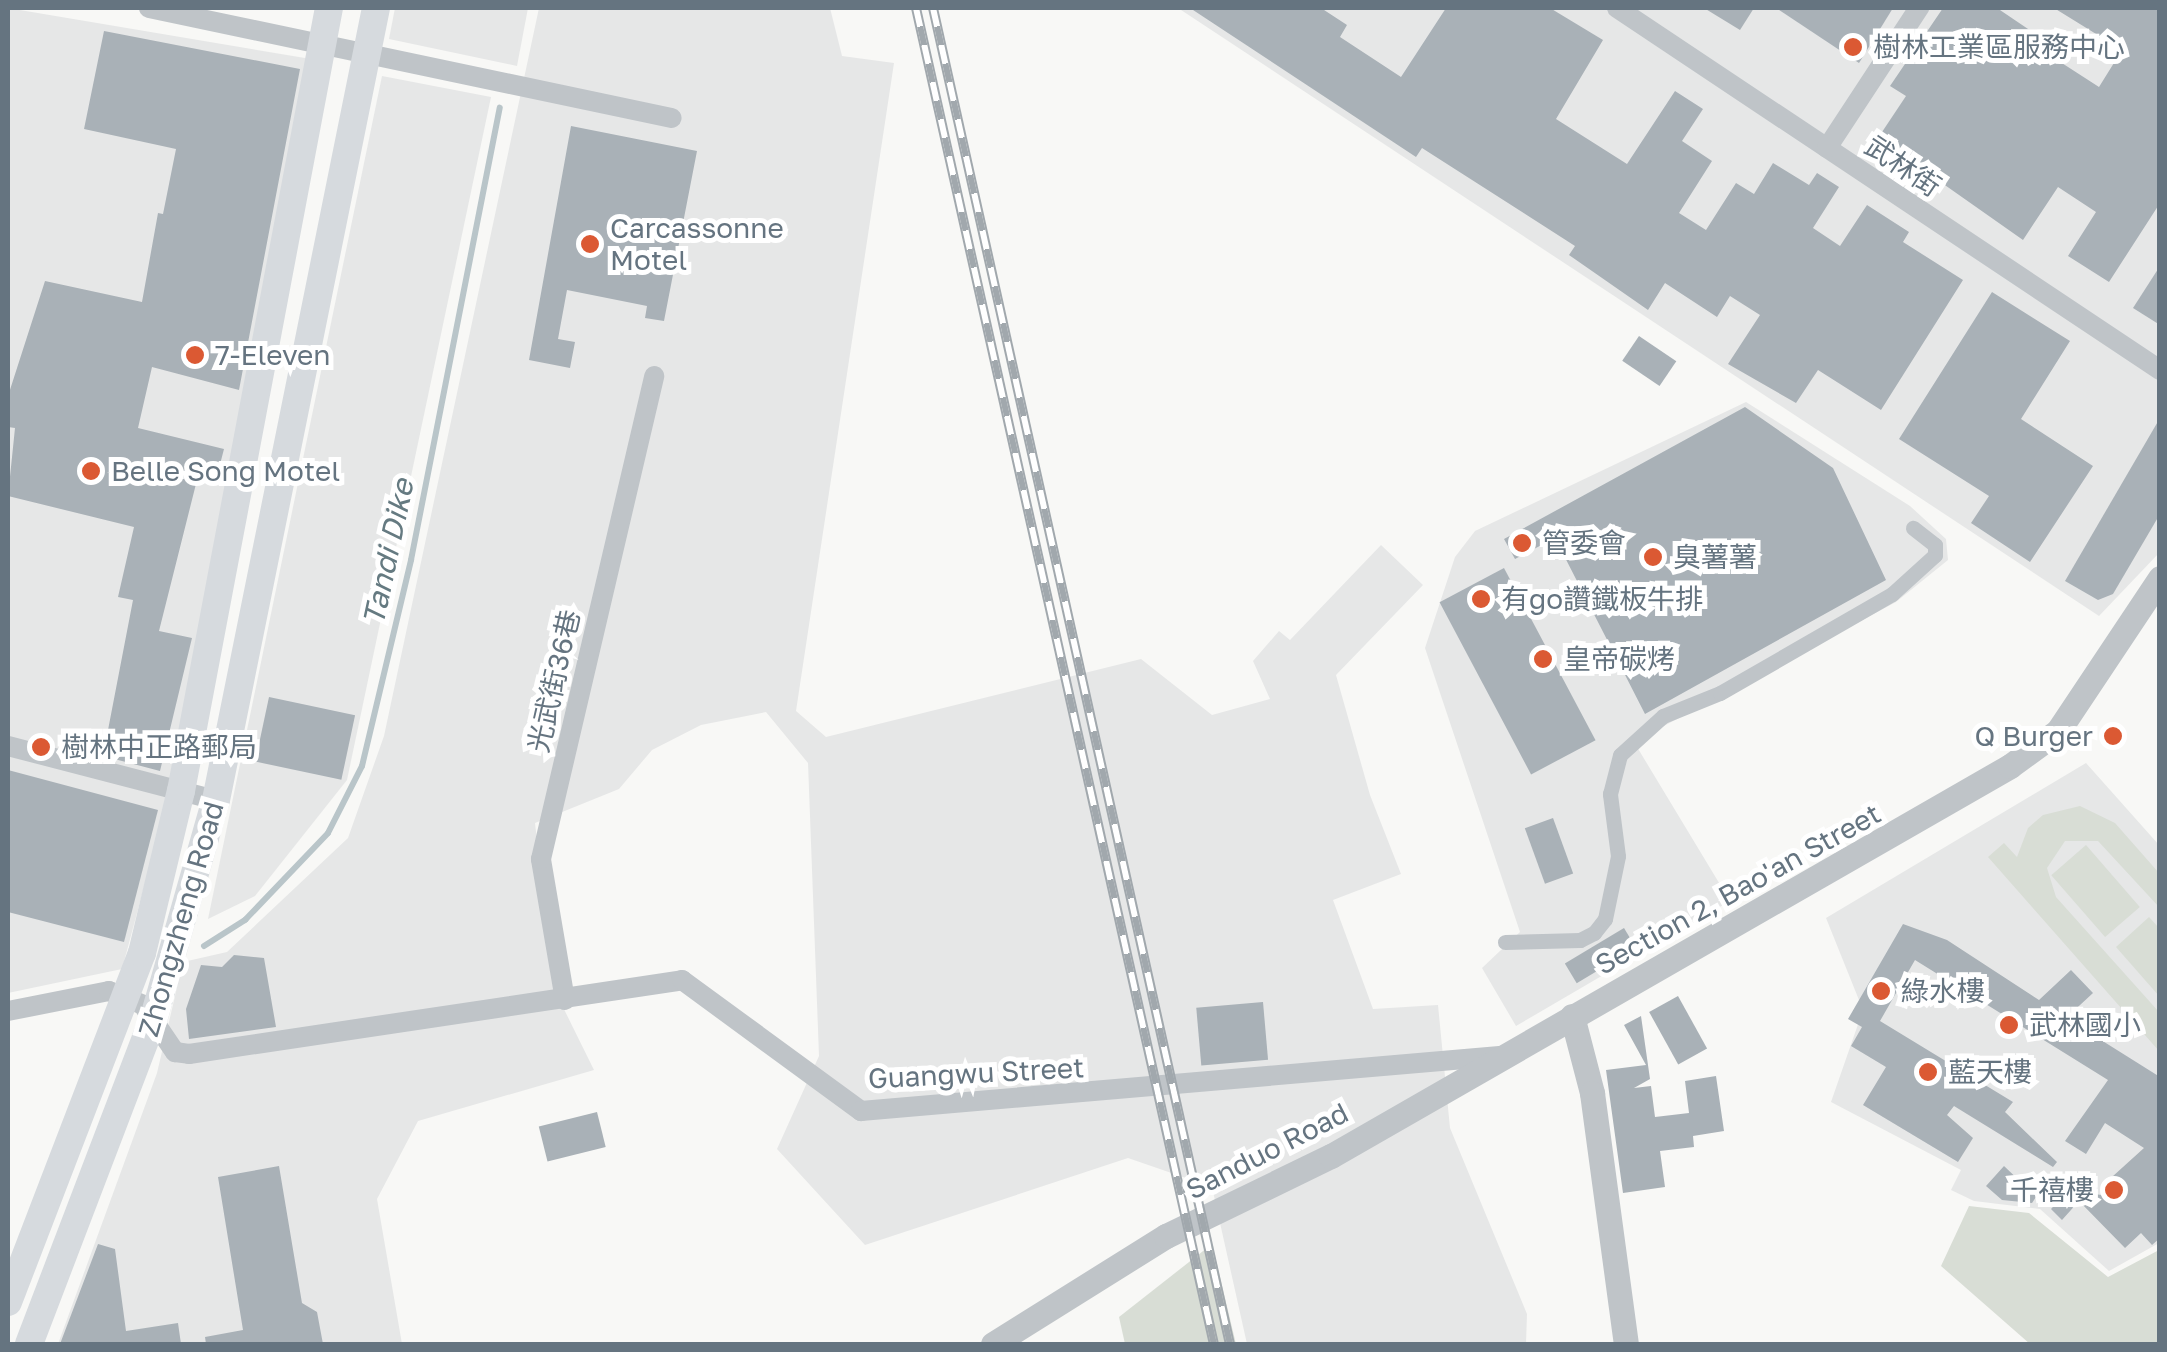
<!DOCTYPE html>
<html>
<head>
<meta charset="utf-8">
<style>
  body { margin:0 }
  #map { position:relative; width:2167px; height:1352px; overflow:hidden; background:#f8f8f6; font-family:"Golos Text","Noto Sans TC",sans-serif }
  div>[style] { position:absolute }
  .built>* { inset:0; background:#e6e7e7 }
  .green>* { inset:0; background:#d8ddd5; transform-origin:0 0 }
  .stream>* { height:6px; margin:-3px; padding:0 3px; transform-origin:3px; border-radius:3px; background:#b9c5c9 }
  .building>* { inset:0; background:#a9b1b7; transform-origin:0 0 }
  .pedestrian>* { height:15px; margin:-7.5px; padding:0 7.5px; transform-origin:7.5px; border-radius:7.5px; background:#bfc4c8 }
  .minor>* { height:20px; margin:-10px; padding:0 10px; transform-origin:10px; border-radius:10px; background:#bfc4c8 }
  .tertiary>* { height:25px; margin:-12.5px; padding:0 12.5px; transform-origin:12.5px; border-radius:12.5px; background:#bfc4c8 }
  .secondary>* { height:28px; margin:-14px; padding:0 14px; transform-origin:14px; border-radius:14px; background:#d6dade }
  .rail>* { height:10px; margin-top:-5px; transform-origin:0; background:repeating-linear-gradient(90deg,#fff 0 19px,#a1a8ad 0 38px); box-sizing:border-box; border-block:2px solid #a1a8ad }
  .dots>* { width:28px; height:28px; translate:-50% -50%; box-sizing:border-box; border:5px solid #fff; border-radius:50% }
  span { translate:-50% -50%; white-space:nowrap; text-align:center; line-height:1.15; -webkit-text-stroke:10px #fff; paint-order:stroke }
  .poi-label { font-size:28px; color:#657480 }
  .left { translate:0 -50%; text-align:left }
  .right { translate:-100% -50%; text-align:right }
  .street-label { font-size:28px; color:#657480 }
  .water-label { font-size:30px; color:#657a81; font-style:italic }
  .frame { position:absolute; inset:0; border:10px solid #657480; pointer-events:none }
</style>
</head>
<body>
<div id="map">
  <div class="built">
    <div style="clip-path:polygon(8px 8px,317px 60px,176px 768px,122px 969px,8px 993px)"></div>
    <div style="clip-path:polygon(395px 8px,528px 8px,517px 66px,389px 39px)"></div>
    <div style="clip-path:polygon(539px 8px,830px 8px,842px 56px,894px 63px,796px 711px,826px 737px,1141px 659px,1212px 715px,1270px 699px,1253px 661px,1279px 631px,1290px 640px,1381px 545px,1423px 585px,1336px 675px,1370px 795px,1401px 874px,1333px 900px,1373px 1009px,1438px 1005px,1450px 1128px,1527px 1314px,1526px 1344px,1247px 1344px,1212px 1187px,1128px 1158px,865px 1245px,777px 1149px,819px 1056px,808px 763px,766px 712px,701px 725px,652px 750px,619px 789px,535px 823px,554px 989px,594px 1070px,418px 1121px,377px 1199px,402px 1344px,58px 1344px,157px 1073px,183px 962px,227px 952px,348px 838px,384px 736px)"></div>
    <div style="clip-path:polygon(1178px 8px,2159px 8px,2159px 553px,2099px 616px)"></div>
    <div style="clip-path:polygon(382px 76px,491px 97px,347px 780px,255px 896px,208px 919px)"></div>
    <div style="clip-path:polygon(1746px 402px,1910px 506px,1946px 539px,1948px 560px,1896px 602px,1647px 735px,1637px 747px,1730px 901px,1516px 1026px,1482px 968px,1520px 932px,1425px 648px,1455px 557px,1475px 531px)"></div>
    <div style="clip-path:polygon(2086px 763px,2159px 845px,2159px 1243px,2109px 1271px,2040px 1209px,1974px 1201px,1951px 1190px,1961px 1170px,1831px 1102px,1863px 1010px,1826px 918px)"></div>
  </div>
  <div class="green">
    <div style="clip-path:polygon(2080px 806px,2115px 823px,2159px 873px,2159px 907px,2098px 841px,2065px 841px,2047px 868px,2056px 897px,2159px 1012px,2159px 1051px,1988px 857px,2004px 843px,2017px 857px,2028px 828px,2043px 815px)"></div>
    <div style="left:2086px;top:845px;width:82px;height:46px;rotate:49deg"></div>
    <div style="clip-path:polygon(2149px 917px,2159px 928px,2159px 996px,2116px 947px)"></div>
    <div style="clip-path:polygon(1969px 1206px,2029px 1213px,2108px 1277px,2159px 1250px,2159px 1344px,2030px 1344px,1941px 1266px)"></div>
    <div style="clip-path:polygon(1212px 1244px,1236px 1344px,1125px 1344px,1119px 1317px)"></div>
  </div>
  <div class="stream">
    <div style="left:204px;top:946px;width:49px;rotate:-32.4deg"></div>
    <div style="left:245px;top:920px;width:120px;rotate:-46.3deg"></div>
    <div style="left:328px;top:833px;width:75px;rotate:-63.1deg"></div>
    <div style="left:362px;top:766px;width:212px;rotate:-76.6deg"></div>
    <div style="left:411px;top:560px;width:461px;rotate:-78.9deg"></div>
  </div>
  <div class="building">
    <div style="clip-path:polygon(1190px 8px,1321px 8px,1347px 25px,1340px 37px,1401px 77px,1446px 8px,1550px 8px,1603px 40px,1556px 119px,1627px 164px,1675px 91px,1703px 109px,1682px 141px,1712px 161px,1679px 213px,1706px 230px,1736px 183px,1754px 194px,1773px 163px,1809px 185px,1817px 173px,1839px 187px,1813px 228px,1840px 246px,1867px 205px,1909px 232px,1903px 242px,1963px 280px,1881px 410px,1818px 370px,1796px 403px,1728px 364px,1760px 315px,1730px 296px,1717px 317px,1665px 283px,1648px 310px,1569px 255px,1575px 246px,1422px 148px,1416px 157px)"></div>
    <div style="clip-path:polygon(1704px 8px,1754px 8px,1740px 30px)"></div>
    <div style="clip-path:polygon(1776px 8px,1893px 8px,1859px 63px)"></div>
    <div style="clip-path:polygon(1943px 8px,1997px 8px,2031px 31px,2026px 40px,2099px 87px,2122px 50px,2054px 8px,2160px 8px,2160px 203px,2109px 282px,2068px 256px,2096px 212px,2058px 187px,2023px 240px,1878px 138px,1906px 96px,1890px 86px)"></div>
    <div style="clip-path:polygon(104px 31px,300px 69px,239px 390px,152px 367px,138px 428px,224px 449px,217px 476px,199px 472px,159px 631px,192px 638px,160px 771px,103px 756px,133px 600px,118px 597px,134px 527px,8px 496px,15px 428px,8px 427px,8px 396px,45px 281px,142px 302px,158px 213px,163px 214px,176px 149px,84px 129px)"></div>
    <div style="clip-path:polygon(571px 126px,697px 151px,664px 321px,645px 318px,647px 306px,567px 290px,558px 339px,575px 342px,570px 368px,529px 360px)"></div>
    <div style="clip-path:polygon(2160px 266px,2160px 325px,2133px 308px)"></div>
    <div style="clip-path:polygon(1992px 292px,2070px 341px,2021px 419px,2093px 466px,2030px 562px,1971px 523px,1989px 496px,1899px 439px)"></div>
    <div style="left:1639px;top:336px;width:45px;height:30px;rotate:34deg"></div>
    <div style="clip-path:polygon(1745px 407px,1833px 468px,1886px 580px,1645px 714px,1555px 538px,1515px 559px,1504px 539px)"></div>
    <div style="clip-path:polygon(2160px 418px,2160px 514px,2113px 594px,2098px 600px,2065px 581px)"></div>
    <div style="left:1504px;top:568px;width:195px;height:73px;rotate:62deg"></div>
    <div style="left:269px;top:697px;width:88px;height:66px;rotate:12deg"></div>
    <div style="clip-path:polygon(8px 770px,158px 810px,124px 942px,8px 912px)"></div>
    <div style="left:1553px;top:818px;width:59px;height:30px;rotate:70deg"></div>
    <div style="clip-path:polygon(1903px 924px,1947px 940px,2039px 1000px,2071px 970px,2093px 993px,2066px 1018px,2160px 1077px,2160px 1238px,2152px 1245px,2141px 1233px,2125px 1248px,2079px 1201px,2062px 1220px,2051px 1209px,2068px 1191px,2119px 1197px,2102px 1186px,2144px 1148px,2105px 1123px,2086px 1154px,2065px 1141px,2108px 1080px,1915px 960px,1880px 1021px,2013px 1102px,2005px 1112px,2057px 1162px,2053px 1167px,1954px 1106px,1947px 1115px,1973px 1138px,1958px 1162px,1863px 1105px,1886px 1067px,1851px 1046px,1862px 1027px,1848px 1019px)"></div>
    <div style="left:1624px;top:928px;width:23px;height:69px;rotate:59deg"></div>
    <div style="clip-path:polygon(234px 955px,264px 958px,276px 1027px,189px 1039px,186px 1009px,201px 965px,222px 967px)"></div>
    <div style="left:1678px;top:996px;width:60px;height:33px;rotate:61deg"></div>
    <div style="left:1263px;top:1002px;width:58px;height:67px;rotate:85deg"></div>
    <div style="clip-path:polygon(1641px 1016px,1650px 1079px,1634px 1088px,1651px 1086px,1655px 1117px,1689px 1113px,1685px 1081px,1716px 1076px,1724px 1131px,1693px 1136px,1694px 1147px,1660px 1151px,1665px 1187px,1623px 1193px,1606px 1070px,1646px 1065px,1624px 1025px)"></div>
    <div style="left:597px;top:1112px;width:36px;height:60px;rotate:76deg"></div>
    <div style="clip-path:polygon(279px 1166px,302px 1303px,317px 1312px,323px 1344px,206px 1344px,205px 1337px,243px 1330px,218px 1177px)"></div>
    <div style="clip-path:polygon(2004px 1166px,2025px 1186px,2042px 1188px,2032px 1203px,2002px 1200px,1986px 1186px)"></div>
    <div style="clip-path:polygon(98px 1244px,115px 1249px,126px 1331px,178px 1323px,181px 1344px,60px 1344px)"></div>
  </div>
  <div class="pedestrian">
    <div style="left:1505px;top:942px;width:75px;rotate:-1.5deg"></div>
    <div style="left:1580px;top:940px;width:16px;rotate:-27deg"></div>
    <div style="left:1594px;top:933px;width:18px;rotate:-52deg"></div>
    <div style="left:1605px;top:919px;width:64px;rotate:-78.3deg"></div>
    <div style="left:1618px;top:856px;width:63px;rotate:-97.4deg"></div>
    <div style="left:1610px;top:794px;width:40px;rotate:-75.6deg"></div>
    <div style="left:1620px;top:755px;width:58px;rotate:-42.2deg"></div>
    <div style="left:1663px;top:716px;width:61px;rotate:-22deg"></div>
    <div style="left:1720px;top:693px;width:198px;rotate:-29.9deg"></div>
    <div style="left:1892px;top:594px;width:58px;rotate:-42.2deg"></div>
    <div style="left:1935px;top:555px;width:10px;rotate:-90deg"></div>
    <div style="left:1935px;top:545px;width:28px;rotate:-142deg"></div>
  </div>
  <div class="minor">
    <div style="left:149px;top:8px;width:534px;rotate:11.88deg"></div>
    <div style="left:1617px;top:8px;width:653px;rotate:33.69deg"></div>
    <div style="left:1827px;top:148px;width:168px;rotate:-56.7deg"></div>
    <div style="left:8px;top:746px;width:215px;rotate:14.6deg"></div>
    <div style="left:565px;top:1000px;width:143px;rotate:-99.7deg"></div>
    <div style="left:541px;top:859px;width:496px;rotate:-76.8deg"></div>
    <div style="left:8px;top:1011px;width:103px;rotate:-11.2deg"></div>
    <div style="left:109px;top:991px;width:37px;rotate:22deg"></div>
    <div style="left:143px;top:1005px;width:57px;rotate:55.8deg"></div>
    <div style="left:175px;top:1052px;width:14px;rotate:8deg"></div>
    <div style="left:189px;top:1054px;width:499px;rotate:-8.5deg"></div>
    <div style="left:682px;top:980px;width:222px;rotate:36.2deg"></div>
    <div style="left:861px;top:1111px;width:641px;rotate:-4.92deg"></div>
  </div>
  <div class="tertiary">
    <div style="left:1572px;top:1016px;width:80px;rotate:75.4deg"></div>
    <div style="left:1592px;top:1093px;width:253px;rotate:82.3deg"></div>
    <div style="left:993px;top:1344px;width:204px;rotate:-32deg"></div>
    <div style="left:1166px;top:1236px;width:183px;rotate:-25.9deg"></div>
    <div style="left:1331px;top:1156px;width:783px;rotate:-29.87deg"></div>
    <div style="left:2010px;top:766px;width:59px;rotate:-36.1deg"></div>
    <div style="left:2058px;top:731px;width:184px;rotate:-56.3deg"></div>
  </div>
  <div class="secondary">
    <div style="left:8px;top:1302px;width:374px;rotate:-69deg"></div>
    <div style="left:142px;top:953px;width:167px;rotate:-76.5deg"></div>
    <div style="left:181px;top:791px;width:797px;rotate:-79.3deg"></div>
    <div style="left:29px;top:1344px;width:350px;rotate:-69.1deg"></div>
    <div style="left:154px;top:1017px;width:226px;rotate:-74.1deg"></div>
    <div style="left:216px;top:800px;width:808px;rotate:-78.58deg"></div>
  </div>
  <div class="rail">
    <div style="left:916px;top:8px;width:1369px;rotate:77.43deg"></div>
    <div style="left:933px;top:8px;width:1369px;rotate:77.47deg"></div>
  </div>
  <div class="dots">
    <div style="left:1853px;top:47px;background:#db5933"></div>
    <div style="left:590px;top:244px;background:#db5933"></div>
    <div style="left:195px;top:355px;background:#db5933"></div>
    <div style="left:91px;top:471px;background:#db5933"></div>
    <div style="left:1522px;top:543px;background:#db5933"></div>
    <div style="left:1653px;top:557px;background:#db5933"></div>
    <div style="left:1481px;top:599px;background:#db5933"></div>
    <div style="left:1543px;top:659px;background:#db5933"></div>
    <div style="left:2113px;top:736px;background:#db5933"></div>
    <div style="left:41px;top:747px;background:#db5933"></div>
    <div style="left:1881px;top:991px;background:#db5933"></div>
    <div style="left:2009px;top:1025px;background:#db5933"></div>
    <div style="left:1928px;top:1072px;background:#db5933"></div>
    <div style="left:2114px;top:1190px;background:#db5933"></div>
  </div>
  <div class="poi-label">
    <span class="left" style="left:1873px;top:47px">樹林工業區服務中心</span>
    <span class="left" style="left:610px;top:244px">Carcassonne<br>Motel</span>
    <span class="left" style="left:215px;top:355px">7-Eleven</span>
    <span class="left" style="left:111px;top:471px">Belle Song Motel</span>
    <span class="left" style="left:1542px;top:543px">管委會</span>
    <span class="left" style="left:1673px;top:557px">臭薯薯</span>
    <span class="left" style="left:1501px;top:599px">有go讚鐵板牛排</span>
    <span class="left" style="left:1563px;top:659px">皇帝碳烤</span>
    <span class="right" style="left:2093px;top:736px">Q Burger</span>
    <span class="left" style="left:61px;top:747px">樹林中正路郵局</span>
    <span class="left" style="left:1901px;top:991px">綠水樓</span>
    <span class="left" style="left:2029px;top:1025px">武林國小</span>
    <span class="left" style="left:1948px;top:1072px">藍天樓</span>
    <span class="right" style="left:2094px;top:1190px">千禧樓</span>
  </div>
  <div class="street-label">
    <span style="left:1903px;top:166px;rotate:34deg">武林街</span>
    <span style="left:554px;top:681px;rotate:-77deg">光武街36巷</span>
    <span style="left:1738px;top:889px;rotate:-29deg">Section 2, Bao'an Street</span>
    <span style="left:181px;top:919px;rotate:-74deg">Zhongzheng Road</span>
    <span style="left:976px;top:1073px;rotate:-3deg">Guangwu Street</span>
    <span style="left:1267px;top:1151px;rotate:-27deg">Sanduo Road</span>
  </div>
  <div class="water-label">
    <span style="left:388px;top:552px;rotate:-78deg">Tandi Dike</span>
  </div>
  <div class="frame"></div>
</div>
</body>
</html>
